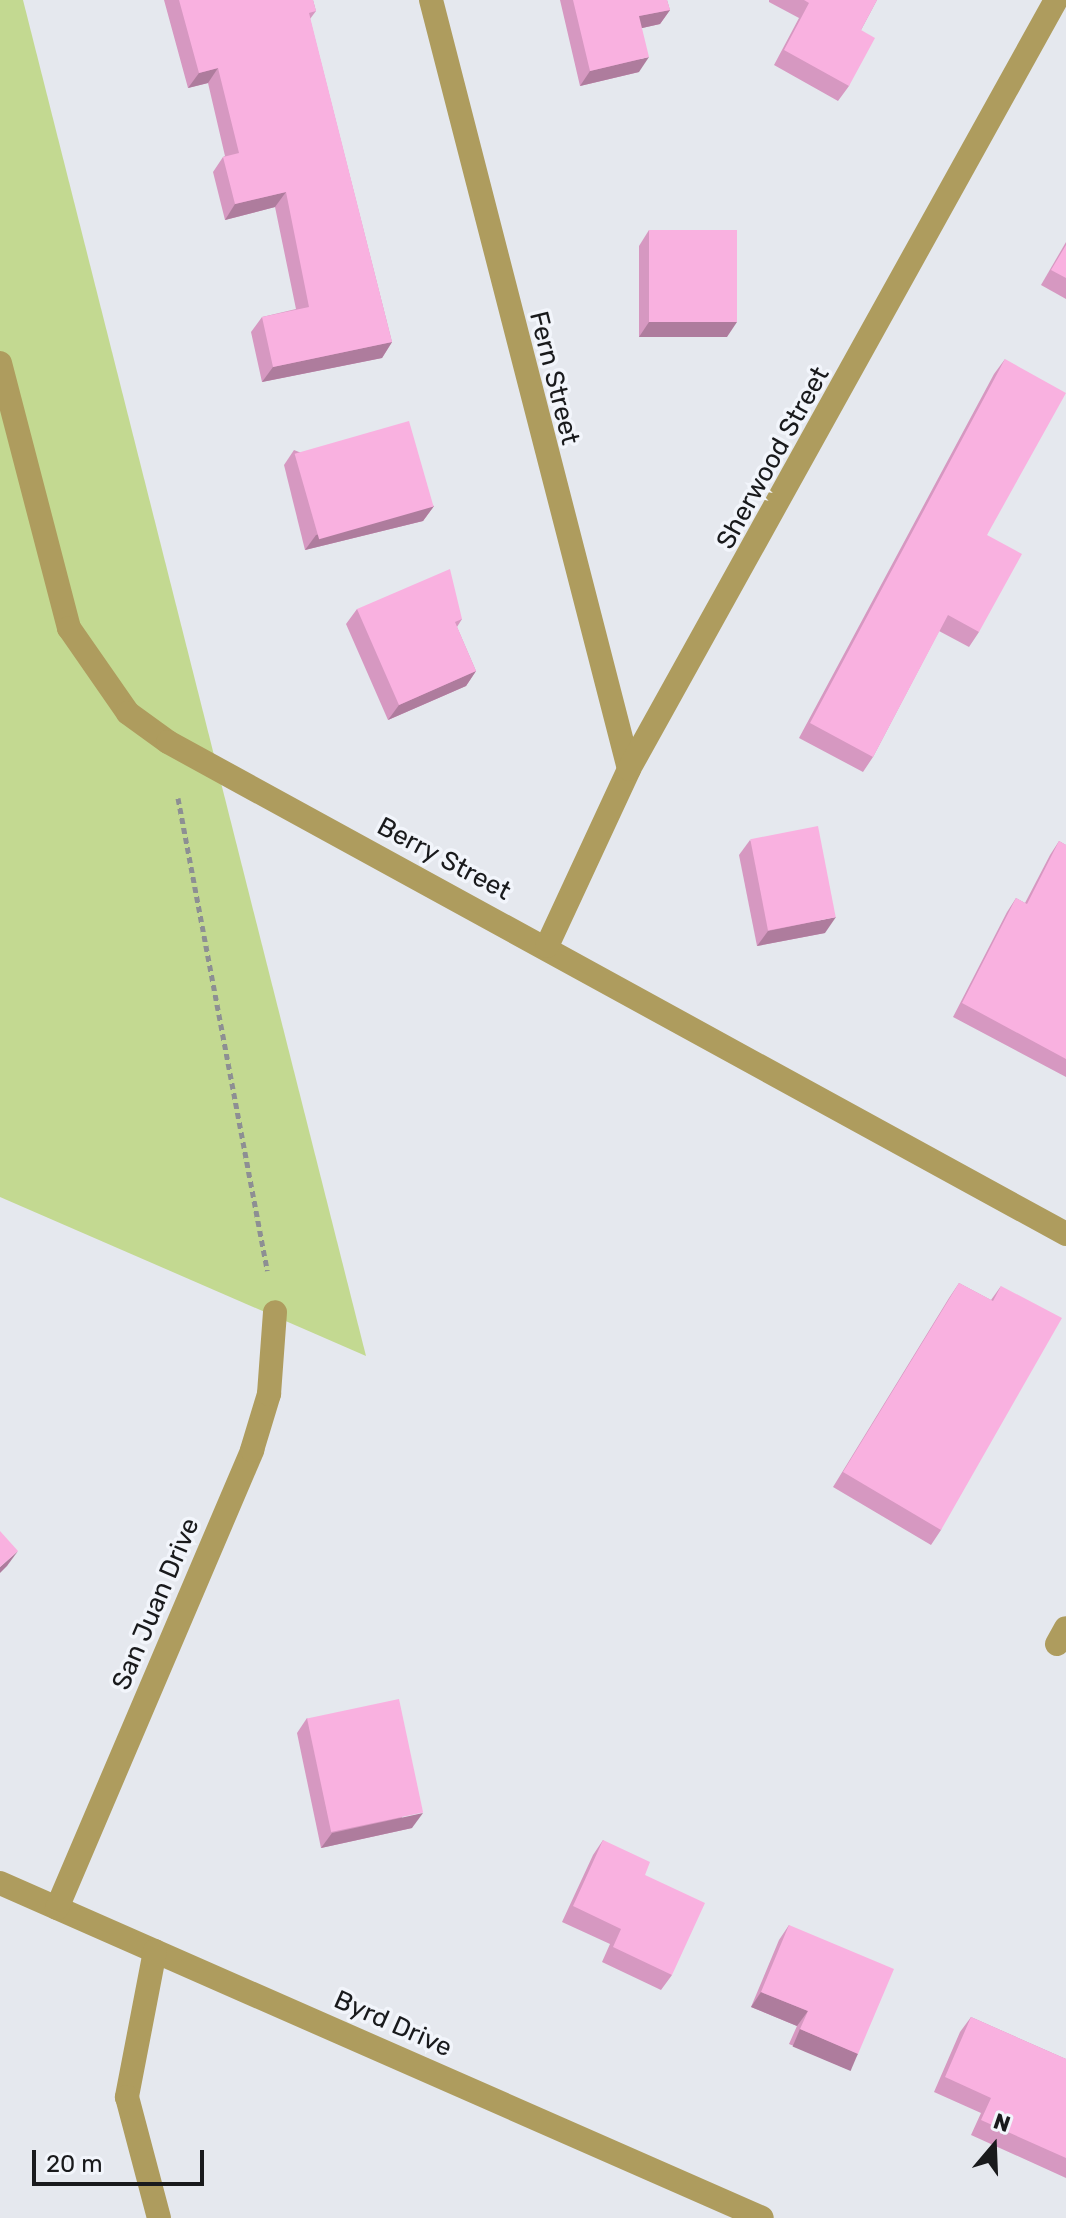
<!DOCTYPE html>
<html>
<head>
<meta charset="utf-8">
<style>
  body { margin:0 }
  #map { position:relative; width:1066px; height:2218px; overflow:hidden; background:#e5e8ee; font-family:Rubik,sans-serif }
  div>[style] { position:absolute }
  .green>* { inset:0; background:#c3d991 }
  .path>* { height:5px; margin-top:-2.5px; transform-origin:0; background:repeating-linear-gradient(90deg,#8d8f93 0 6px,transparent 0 10px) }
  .street>* { height:24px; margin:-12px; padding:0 12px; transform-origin:12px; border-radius:12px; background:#ae9c5e }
  .wall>* { inset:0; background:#d698c1 }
  .shaded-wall>* { inset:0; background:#ae7c9d; transform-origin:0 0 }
  .building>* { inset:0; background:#f9b1e0; transform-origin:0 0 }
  span { translate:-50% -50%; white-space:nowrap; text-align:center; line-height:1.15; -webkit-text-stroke:7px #f2f5fb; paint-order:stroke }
  .street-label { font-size:26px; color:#191a1c }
  .north { position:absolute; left:954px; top:2106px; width:80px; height:80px; -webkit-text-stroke:6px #f2f5fb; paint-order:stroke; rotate:19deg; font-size:22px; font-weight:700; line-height:32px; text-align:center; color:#191a1c }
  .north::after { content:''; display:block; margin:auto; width:28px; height:36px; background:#191a1c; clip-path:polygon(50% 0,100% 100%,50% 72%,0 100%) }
  .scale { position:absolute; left:32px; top:2150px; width:172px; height:36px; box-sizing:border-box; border:4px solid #191a1c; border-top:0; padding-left:10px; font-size:24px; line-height:28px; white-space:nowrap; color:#191a1c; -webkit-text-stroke:6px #f2f5fb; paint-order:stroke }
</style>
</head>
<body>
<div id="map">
  <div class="green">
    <div style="clip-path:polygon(0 0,23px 0,366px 1356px,0 1197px)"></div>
  </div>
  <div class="path">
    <div style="left:178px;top:798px;width:481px;rotate:79.3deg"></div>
  </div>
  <div class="street">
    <div style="left:431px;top:0;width:794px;rotate:75.56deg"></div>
    <div style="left:0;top:363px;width:274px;rotate:75.4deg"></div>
    <div style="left:69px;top:628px;width:103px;rotate:55.2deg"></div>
    <div style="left:128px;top:713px;width:49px;rotate:35.9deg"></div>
    <div style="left:168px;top:742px;width:1024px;rotate:28.72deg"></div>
    <div style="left:547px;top:946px;width:195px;rotate:-65.1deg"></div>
    <div style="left:629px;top:769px;width:880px;rotate:-60.96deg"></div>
    <div style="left:1057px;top:1644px;width:18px;rotate:-61deg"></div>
    <div style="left:0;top:1883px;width:832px;rotate:23.73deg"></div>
    <div style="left:57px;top:1908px;width:498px;rotate:-66.9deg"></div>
    <div style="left:252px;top:1450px;width:59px;rotate:-73.1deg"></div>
    <div style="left:269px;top:1394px;width:82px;rotate:-85.8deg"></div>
    <div style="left:155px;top:1951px;width:149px;rotate:100.9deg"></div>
    <div style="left:127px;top:2097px;width:125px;rotate:75.2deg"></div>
  </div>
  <div class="wall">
    <div style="clip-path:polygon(164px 0,313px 0,316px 11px,310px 19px,392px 342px,382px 358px,262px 382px,251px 332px,262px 317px,296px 309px,275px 207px,225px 220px,213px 172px,223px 157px,225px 156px,208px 83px,188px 88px)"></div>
    <div style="clip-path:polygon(560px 0,667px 0,670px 10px,660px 24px,642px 28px,639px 72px,580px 86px)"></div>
    <div style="clip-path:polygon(769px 0,877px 0,861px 30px,849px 86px,838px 101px,774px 65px,799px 18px,769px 2px)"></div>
    <div style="clip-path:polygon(649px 230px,727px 337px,639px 337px,639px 246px)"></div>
    <div style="clip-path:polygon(1066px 242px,1066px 299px,1041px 285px)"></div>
    <div style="clip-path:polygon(1005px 359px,987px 535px,979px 632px,969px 647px,939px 631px,873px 757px,863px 772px,799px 738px,994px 374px)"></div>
    <div style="clip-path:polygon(294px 450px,434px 506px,423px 521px,305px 550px,284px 465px)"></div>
    <div style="clip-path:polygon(357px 609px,462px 619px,457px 627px,476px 671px,466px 686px,388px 720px,346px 624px)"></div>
    <div style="clip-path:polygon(750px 840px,825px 933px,757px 946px,739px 855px)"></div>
    <div style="clip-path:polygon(1059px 841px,1066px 845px,1066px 1077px,953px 1017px,1007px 912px,1016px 898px,1025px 903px,1050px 855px)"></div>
    <div style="clip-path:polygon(959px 1283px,991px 1300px,1001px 1286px,941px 1530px,931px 1545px,833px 1487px,949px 1298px)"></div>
    <div style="clip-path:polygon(307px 1718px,412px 1828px,321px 1848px,297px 1733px)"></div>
    <div style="clip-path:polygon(603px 1840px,645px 1875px,672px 1975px,661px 1990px,602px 1962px,610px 1944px,562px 1922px,593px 1855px)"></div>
    <div style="clip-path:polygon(789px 1925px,858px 2054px,847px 2069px,789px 2044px,797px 2026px,751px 2007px,779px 1940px)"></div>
    <div style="clip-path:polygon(971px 2017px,1066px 2059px,1066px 2178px,971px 2135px,981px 2113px,934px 2092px,960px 2032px)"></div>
  </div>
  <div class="shaded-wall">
    <div style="clip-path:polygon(670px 10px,660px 24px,629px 31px,639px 16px)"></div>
    <div style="clip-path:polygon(649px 57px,639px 72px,580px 86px,590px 71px)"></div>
    <div style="clip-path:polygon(218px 68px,208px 83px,188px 88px,199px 73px)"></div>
    <div style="clip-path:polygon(286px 192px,275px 207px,225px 220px,235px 204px)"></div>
    <div style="clip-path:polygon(649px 322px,737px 322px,727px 337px,639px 337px)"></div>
    <div style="clip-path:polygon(392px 342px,382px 358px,262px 382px,273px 367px)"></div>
    <div style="clip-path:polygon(434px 506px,423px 521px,305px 550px,316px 535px)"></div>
    <div style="clip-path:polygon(476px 671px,466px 686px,388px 720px,399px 705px)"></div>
    <div style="clip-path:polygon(836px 917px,825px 933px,757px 946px,768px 931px)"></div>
    <div style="clip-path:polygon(18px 1551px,7px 1566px,0 1573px,0 1567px)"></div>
    <div style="clip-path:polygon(423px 1813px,412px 1828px,321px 1848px,332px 1833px)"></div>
    <div style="clip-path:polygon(761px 1992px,808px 2011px,797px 2026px,751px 2007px)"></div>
    <div style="left:800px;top:2029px;width:63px;height:19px;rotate:23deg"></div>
  </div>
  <div class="building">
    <div style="clip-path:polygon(179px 0,313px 0,316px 11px,309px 13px,392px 342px,273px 367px,262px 317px,309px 307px,286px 192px,235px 204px,223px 157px,239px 153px,218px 68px,199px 73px)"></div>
    <div style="clip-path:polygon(573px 0,667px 0,670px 10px,639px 16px,649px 57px,590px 71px)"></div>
    <div style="clip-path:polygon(804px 0,877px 0,861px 30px,875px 38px,849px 86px,784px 50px,809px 3px)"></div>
    <div style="left:649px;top:230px;width:88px;height:92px"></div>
    <div style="clip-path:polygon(1066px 245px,1066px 278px,1051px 270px)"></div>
    <div style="clip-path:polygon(1005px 359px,1066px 393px,987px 535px,1022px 554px,979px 632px,948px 615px,873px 757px,810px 723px)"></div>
    <div style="left:409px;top:421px;width:89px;height:119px;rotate:74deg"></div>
    <div style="clip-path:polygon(450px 569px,462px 619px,455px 622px,476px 671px,399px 705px,357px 609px)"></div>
    <div style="left:818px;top:826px;width:93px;height:69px;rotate:79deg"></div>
    <div style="clip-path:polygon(1059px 841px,1066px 845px,1066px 1059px,962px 1003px,1016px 898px,1027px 904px)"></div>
    <div style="clip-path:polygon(959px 1283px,993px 1301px,1001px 1286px,1062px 1318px,941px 1530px,843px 1472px)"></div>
    <div style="clip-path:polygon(0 1531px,18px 1551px,0 1567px)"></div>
    <div style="left:399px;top:1699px;width:116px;height:94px;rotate:78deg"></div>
    <div style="clip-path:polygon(603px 1840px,650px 1862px,645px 1875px,705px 1903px,672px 1975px,613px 1947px,621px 1929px,573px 1906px)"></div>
    <div style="clip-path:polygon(789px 1925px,894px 1969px,858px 2054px,800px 2029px,808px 2011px,761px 1992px)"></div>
    <div style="clip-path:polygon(971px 2017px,1066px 2059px,1066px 2158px,981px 2120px,991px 2098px,945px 2077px)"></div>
  </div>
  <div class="street-label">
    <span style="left:554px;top:378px;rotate:76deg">Fern Street</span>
    <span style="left:773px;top:458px;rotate:-61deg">Sherwood Street</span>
    <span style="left:444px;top:859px;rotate:28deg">Berry Street</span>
    <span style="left:156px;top:1604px;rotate:-67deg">San Juan Drive</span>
    <span style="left:393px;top:2024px;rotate:24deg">Byrd Drive</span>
  </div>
  <div class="north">N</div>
  <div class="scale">20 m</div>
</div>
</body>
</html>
